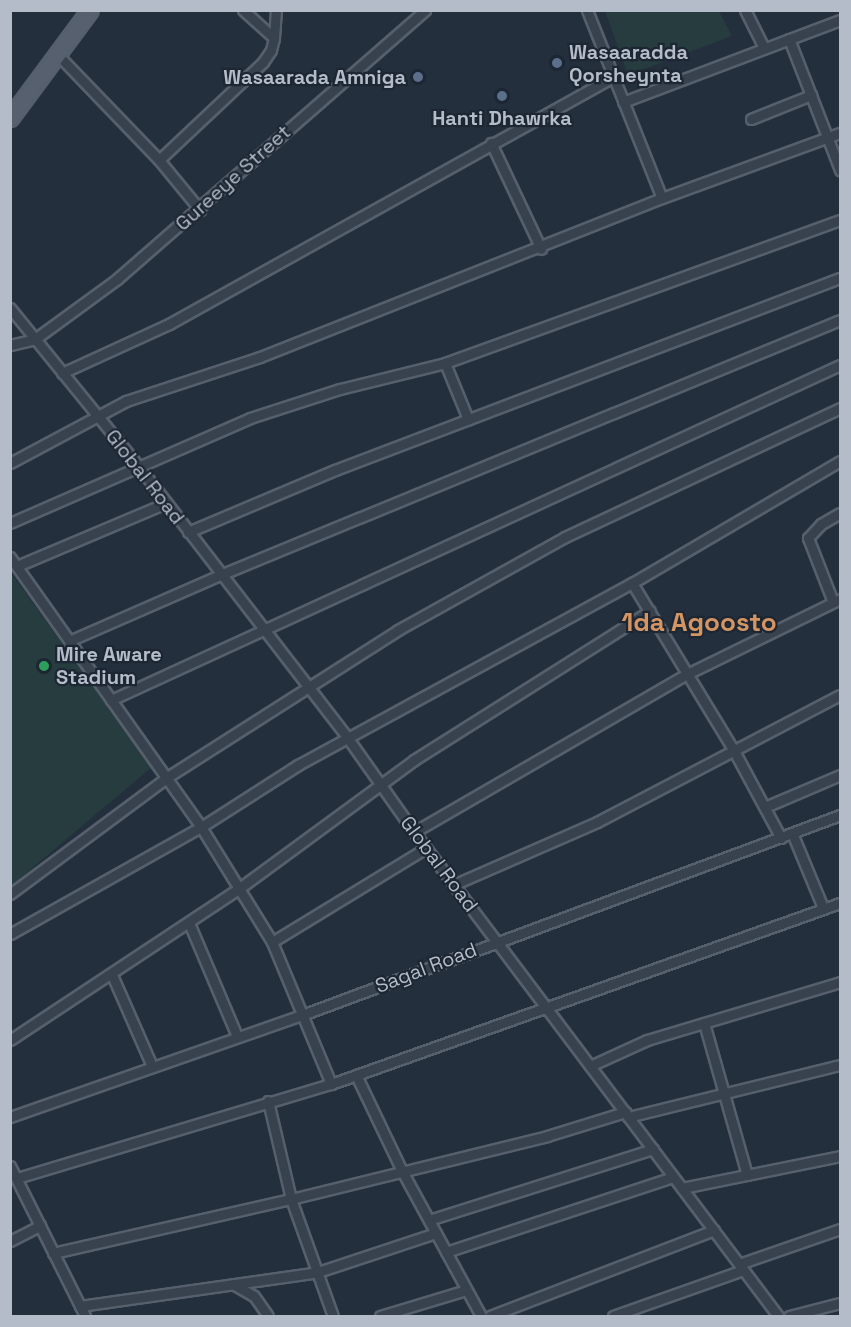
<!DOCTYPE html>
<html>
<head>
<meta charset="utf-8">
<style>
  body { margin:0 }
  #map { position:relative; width:851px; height:1327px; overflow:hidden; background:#242f3e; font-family:"Space Grotesk",sans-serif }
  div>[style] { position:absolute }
  .green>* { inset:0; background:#263c3f }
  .roads { filter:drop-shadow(2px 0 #565f6c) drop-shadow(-2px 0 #565f6c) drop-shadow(0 2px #565f6c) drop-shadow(0 -2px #565f6c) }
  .street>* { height:9px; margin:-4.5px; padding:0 4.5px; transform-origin:4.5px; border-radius:4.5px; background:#38414e }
  .primary>* { height:15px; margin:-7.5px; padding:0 7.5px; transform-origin:7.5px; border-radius:7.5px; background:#56606e }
  .dots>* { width:16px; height:16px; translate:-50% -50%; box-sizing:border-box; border:3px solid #1d2633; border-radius:50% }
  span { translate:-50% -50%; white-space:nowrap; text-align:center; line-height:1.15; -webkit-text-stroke:4.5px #1d2633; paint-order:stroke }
  .poi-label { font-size:20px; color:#b4bcc9; font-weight:700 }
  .left { translate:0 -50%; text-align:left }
  .right { translate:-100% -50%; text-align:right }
  .street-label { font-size:20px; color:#b4bcc9 }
  .district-label { font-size:26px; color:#d59563; font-weight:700 }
  .frame { position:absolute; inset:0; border:12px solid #b4bcc9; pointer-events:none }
</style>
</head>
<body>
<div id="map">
  <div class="green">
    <div style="clip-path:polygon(605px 11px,719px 11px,732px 36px,628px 75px)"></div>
    <div style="clip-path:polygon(11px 573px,152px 767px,11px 886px,10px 886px)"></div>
  </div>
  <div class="roads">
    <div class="street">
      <div style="left:587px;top:10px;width:202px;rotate:68.3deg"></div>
      <div style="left:745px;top:10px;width:42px;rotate:63.4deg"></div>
      <div style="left:274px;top:38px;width:28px;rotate:-86deg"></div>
      <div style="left:789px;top:39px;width:141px;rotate:68.7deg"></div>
      <div style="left:58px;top:55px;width:146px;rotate:46.1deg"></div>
      <div style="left:159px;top:160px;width:65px;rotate:50.6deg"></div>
      <div style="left:623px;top:102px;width:232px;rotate:-20.7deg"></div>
      <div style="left:751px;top:119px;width:65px;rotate:-21.8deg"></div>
      <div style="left:491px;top:143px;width:117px;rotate:64.7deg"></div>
      <div style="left:159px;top:160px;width:143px;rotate:-43.3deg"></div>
      <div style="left:263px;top:62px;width:14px;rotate:-56deg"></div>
      <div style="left:271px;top:50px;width:12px;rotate:-76deg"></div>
      <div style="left:274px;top:38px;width:42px;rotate:-137.9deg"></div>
      <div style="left:10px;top:308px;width:206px;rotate:50.9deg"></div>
      <div style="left:140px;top:468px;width:339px;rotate:52.4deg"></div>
      <div style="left:347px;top:737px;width:116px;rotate:54.8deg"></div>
      <div style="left:414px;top:832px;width:606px;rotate:53.05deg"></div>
      <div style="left:10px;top:345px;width:26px;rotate:-13deg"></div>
      <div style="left:35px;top:339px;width:102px;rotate:-36.2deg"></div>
      <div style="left:117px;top:279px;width:409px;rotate:-41.1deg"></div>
      <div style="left:445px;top:363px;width:61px;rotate:67.7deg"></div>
      <div style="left:62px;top:373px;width:118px;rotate:-24.6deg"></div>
      <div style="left:169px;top:324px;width:508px;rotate:-29.09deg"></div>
      <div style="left:10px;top:463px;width:132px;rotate:-28.1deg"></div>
      <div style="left:126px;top:401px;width:141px;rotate:-18.2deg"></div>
      <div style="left:260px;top:357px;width:432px;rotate:-21.6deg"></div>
      <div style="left:662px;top:198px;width:189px;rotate:-20.1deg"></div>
      <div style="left:10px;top:523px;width:262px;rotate:-23.6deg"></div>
      <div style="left:250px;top:418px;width:95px;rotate:-17.9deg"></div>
      <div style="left:340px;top:389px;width:108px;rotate:-13.9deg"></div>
      <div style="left:445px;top:363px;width:420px;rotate:-19.9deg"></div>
      <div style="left:188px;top:532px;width:160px;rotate:-22.9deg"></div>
      <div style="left:335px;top:470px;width:540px;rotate:-20.82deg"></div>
      <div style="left:10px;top:557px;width:331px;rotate:54.7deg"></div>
      <div style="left:201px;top:827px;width:135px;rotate:58.3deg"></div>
      <div style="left:272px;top:942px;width:154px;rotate:67.4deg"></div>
      <div style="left:17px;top:566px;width:162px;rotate:-22.9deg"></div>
      <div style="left:632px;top:583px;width:194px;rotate:58.7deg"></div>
      <div style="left:733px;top:749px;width:101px;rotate:61.7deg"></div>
      <div style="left:833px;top:602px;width:69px;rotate:-111.3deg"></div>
      <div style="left:808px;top:538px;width:19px;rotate:-47deg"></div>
      <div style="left:821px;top:524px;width:22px;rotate:-30deg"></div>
      <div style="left:69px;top:641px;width:165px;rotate:-23.6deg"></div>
      <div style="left:220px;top:575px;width:670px;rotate:-22.36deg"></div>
      <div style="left:111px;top:700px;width:802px;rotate:-24.68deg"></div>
      <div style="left:765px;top:807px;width:82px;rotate:-23.1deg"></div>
      <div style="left:414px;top:832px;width:315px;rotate:-30.1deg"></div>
      <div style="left:687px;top:674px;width:170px;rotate:-26.1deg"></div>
      <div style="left:792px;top:833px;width:81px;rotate:67.5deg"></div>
      <div style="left:453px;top:885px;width:157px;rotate:-23.6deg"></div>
      <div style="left:597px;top:822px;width:274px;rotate:-27.6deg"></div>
      <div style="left:10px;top:894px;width:194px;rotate:-36.6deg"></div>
      <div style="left:166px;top:778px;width:275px;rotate:-32.5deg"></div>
      <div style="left:398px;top:630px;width:191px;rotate:-29.1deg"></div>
      <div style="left:565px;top:537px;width:304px;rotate:-25.1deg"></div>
      <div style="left:189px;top:923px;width:123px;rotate:67deg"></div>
      <div style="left:10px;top:934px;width:219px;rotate:-29.3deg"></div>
      <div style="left:201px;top:827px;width:115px;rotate:-32.6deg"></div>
      <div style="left:298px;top:765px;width:380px;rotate:-28.6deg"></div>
      <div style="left:632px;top:583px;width:241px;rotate:-30.4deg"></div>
      <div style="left:272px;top:942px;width:180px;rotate:-31.4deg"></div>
      <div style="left:112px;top:975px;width:99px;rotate:66.3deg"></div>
      <div style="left:704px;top:1023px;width:158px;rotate:74.2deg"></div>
      <div style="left:10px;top:1040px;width:272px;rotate:-33.5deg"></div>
      <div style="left:237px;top:890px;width:220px;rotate:-36.3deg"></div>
      <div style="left:414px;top:760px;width:279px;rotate:-32.3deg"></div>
      <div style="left:590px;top:1066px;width:63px;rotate:-24.5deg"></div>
      <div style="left:647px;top:1040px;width:202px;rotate:-16.7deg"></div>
      <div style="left:356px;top:1075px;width:106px;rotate:64.4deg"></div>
      <div style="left:402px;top:1171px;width:165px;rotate:61.4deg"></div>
      <div style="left:268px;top:1101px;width:101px;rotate:76.8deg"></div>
      <div style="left:291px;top:1199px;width:124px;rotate:70.3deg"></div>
      <div style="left:10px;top:1117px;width:309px;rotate:-19.3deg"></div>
      <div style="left:302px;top:1015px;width:574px;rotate:-20.39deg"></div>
      <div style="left:628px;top:1117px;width:218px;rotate:-13.8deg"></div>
      <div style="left:10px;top:1166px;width:168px;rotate:63.4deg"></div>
      <div style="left:17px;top:1178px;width:328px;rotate:-16.7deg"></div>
      <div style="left:331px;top:1084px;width:540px;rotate:-19.58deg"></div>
      <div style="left:682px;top:1188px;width:161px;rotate:-11.4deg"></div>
      <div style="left:429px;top:1220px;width:235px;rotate:-17.6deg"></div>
      <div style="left:10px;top:1241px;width:34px;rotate:-27deg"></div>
      <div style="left:446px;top:1252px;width:239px;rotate:-18.3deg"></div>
      <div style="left:53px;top:1253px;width:244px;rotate:-12.8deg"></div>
      <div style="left:291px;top:1199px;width:264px;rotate:-13.8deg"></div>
      <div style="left:547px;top:1136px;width:82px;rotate:-17.1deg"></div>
      <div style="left:739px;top:1264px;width:107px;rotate:-19.1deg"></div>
      <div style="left:233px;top:1284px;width:24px;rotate:30deg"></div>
      <div style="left:254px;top:1296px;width:24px;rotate:55deg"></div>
      <div style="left:80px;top:1306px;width:240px;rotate:-8.1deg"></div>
      <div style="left:318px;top:1272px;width:124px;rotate:-18.3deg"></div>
      <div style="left:380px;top:1316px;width:90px;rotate:-16.8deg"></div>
      <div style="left:490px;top:1316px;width:240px;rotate:-21deg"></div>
      <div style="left:613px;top:1316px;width:138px;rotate:-19.5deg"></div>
      <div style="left:789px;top:1316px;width:53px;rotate:-14.3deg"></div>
    </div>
    <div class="primary">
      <div style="left:10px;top:118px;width:134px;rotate:-53.5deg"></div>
    </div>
  </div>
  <div class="dots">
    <div style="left:557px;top:63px;background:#5c6f8a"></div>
    <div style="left:418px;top:77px;background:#5c6f8a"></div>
    <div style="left:502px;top:96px;background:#5c6f8a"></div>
    <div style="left:44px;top:666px;background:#2e9e5b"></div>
  </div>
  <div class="poi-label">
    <span class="left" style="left:569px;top:64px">Wasaaradda<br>Qorsheynta</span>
    <span class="right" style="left:406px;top:77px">Wasaarada Amniga</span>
    <span style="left:502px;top:118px">Hanti Dhawrka</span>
    <span class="left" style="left:56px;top:666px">Mire Aware<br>Stadium</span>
  </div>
  <div class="street-label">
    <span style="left:233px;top:178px;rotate:-42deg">Gureeye Street</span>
    <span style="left:145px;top:477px;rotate:52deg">Global Road</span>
    <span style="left:439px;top:864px;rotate:53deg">Global Road</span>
    <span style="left:426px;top:968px;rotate:-21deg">Sagal Road</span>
  </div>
  <div class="district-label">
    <span style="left:699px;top:623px">1da Agoosto</span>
  </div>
  <div class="frame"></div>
</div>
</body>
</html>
